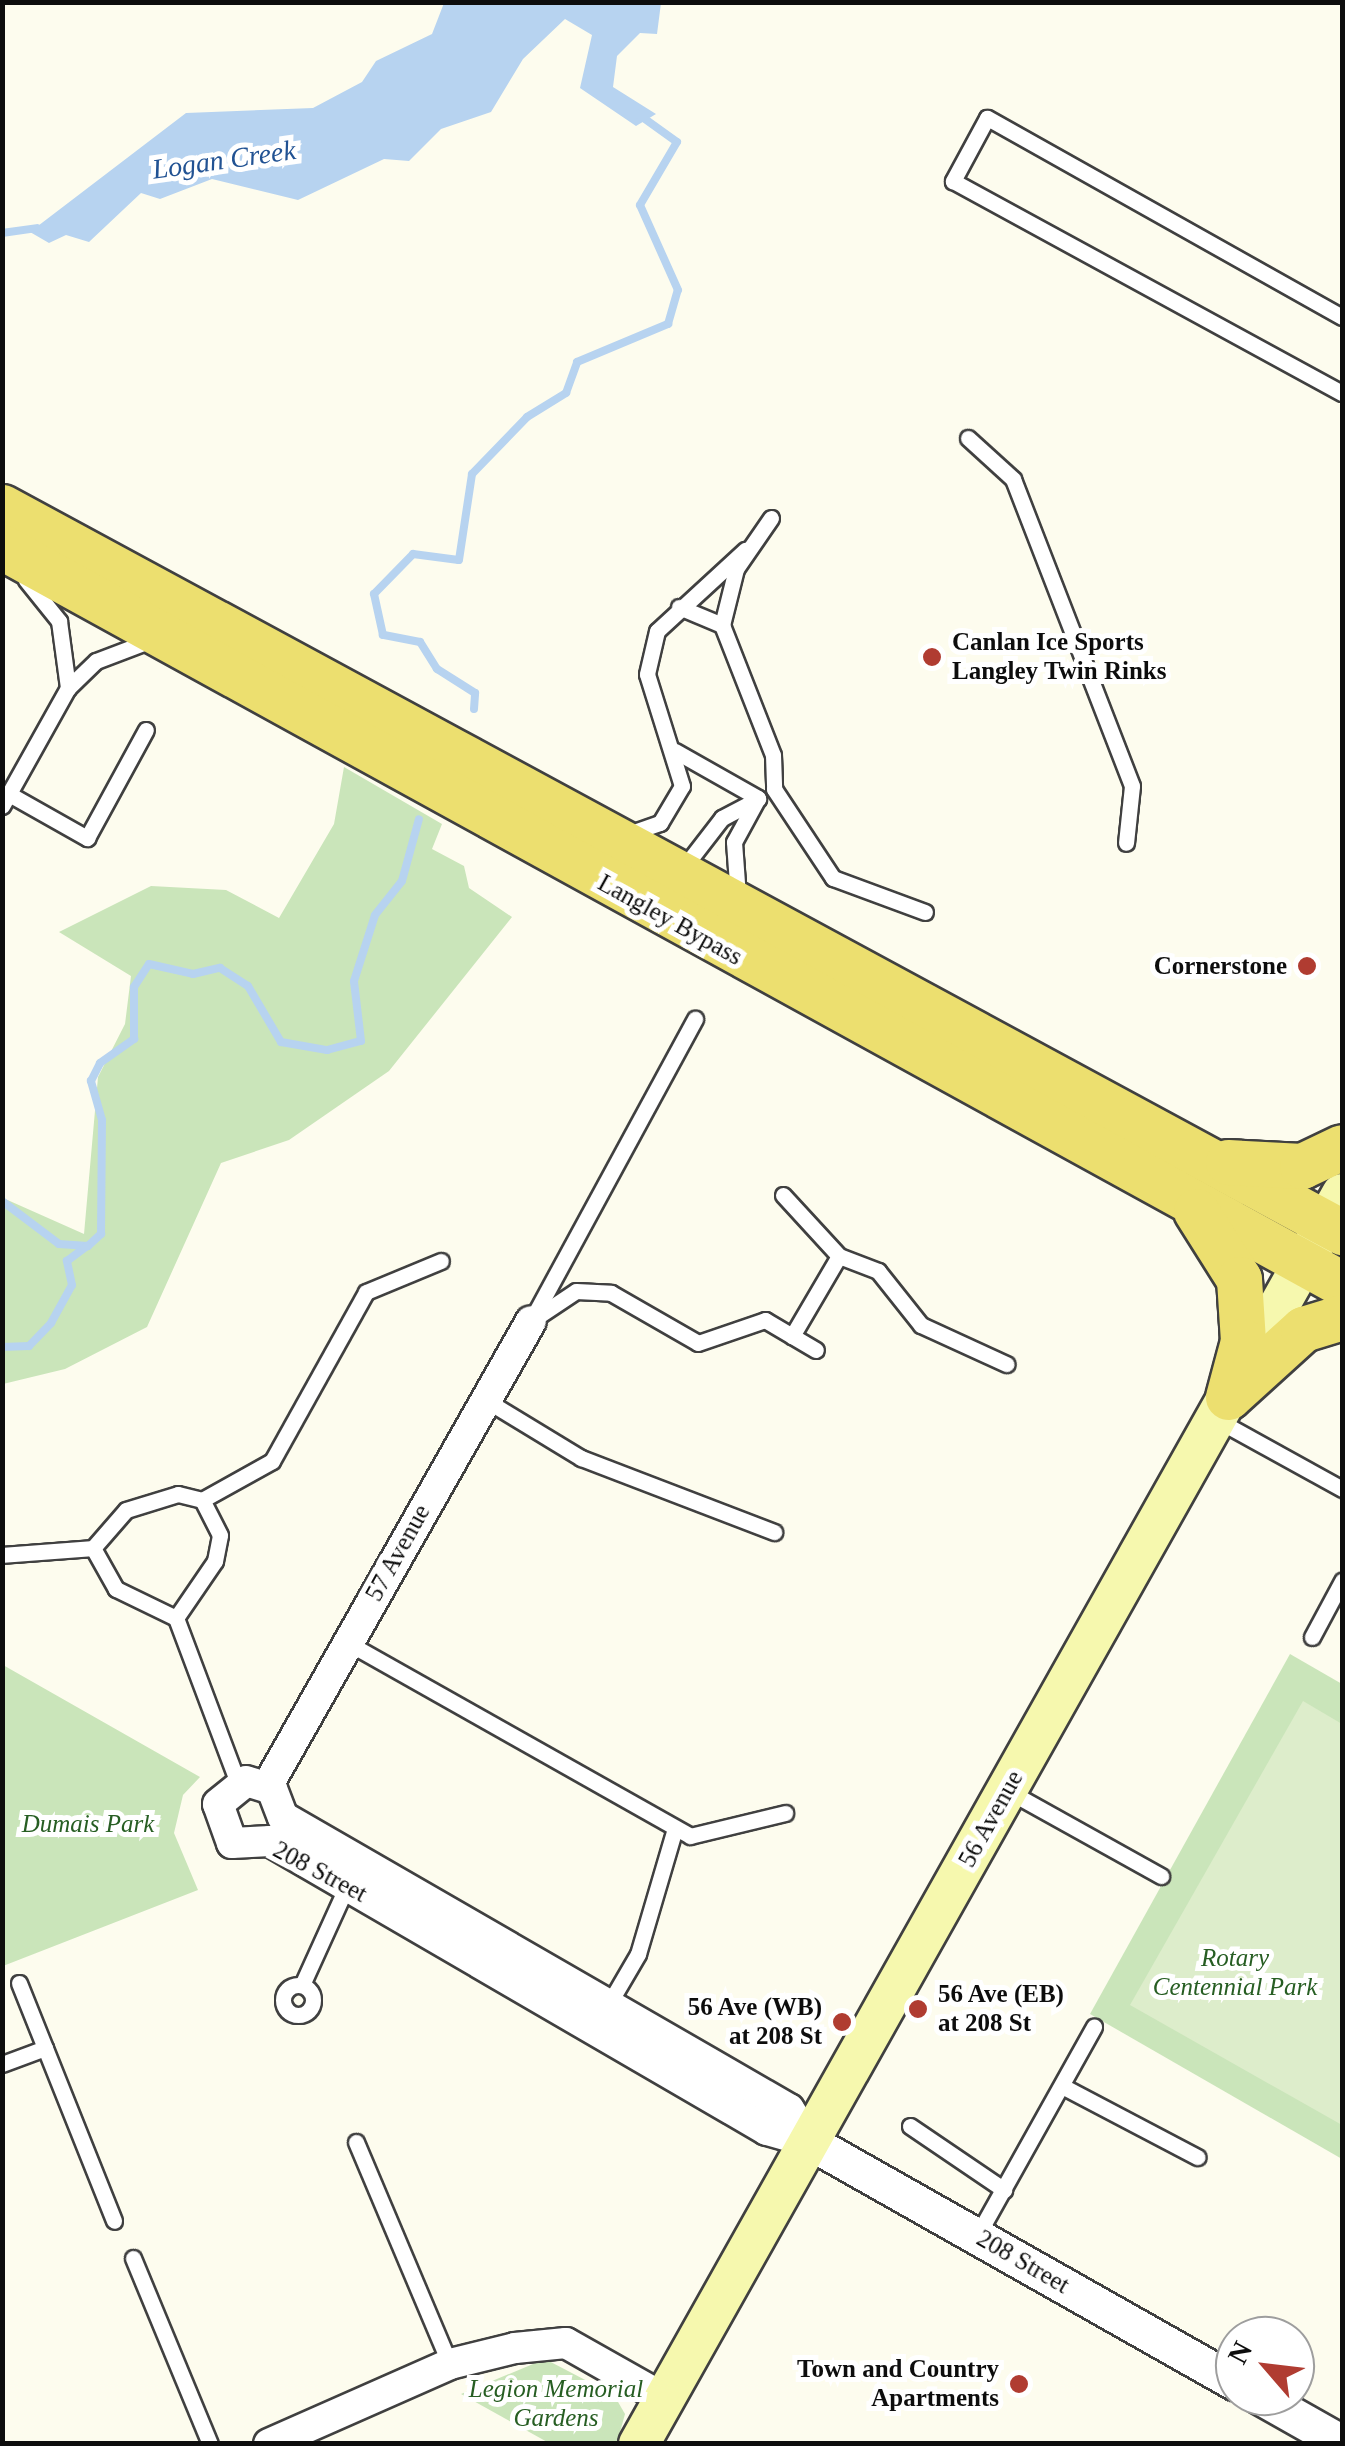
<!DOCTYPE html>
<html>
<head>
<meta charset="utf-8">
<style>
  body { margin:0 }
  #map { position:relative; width:1345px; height:2446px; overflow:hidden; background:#fdfcee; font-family:Georgia,serif }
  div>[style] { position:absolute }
  .green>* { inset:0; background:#cae5ba }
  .pitch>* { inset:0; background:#ddedcb }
  .water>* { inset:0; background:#b7d3f0 }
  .stream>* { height:8px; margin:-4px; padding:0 4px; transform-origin:4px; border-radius:4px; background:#b7d3f0 }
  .roads { filter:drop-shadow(2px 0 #404040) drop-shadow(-2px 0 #404040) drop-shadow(0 2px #404040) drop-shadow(0 -2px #404040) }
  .service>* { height:15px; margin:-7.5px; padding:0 7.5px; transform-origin:7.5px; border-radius:7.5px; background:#fff }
  .service>.ring { margin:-7.5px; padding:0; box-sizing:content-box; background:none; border:15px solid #fff; border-radius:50% }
  .minor>* { height:30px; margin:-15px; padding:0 15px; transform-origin:15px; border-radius:15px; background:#fff }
  .tertiary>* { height:35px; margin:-17.5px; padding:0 17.5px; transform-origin:17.5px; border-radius:17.5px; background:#fff }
  .secondary>* { height:40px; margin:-20px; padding:0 20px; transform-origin:20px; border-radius:20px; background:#f6f8ae }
  .primary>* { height:45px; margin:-22.5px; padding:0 22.5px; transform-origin:22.5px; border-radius:22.5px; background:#ecdf6f }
  .dots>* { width:28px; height:28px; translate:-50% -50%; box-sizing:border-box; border:5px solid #fff; border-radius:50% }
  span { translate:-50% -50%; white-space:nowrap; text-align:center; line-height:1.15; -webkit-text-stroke:10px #fff; paint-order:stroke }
  .poi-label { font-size:25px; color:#0d0d0d; font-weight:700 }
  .left { translate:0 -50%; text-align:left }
  .right { translate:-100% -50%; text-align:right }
  .street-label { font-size:25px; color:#0d0d0d }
  .park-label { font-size:25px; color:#275e23; font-style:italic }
  .water-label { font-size:28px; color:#215293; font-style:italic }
  .frame { position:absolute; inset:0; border:5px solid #0d0d0d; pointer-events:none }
  .north { position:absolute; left:1215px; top:2316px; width:100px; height:100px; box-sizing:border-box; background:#fff; border:2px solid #9e9e9e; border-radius:50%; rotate:298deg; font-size:28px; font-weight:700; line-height:40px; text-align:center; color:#0d0d0d }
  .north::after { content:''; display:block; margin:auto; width:35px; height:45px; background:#b03c31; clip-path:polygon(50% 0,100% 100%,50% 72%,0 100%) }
</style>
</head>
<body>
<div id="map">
  <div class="green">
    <div style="clip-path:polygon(344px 767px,442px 824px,432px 849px,464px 866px,469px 888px,512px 917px,389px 1071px,289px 1140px,221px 1163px,147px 1327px,65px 1369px,3px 1384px,3px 1198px,84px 1234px,98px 1077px,125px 1024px,131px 976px,59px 932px,151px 886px,226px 890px,279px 918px,334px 824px)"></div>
    <div style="clip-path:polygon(1290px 1654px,1342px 1684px,1342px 2159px,1090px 2014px)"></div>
    <div style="clip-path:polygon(3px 1665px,200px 1777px,183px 1795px,174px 1833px,198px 1890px,3px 1966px)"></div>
    <div style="clip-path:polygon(545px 2359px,614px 2395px,625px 2414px,617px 2443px,549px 2443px,461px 2394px)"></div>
  </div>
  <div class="pitch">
    <div style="clip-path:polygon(1303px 1701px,1342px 1724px,1342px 2125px,1130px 2005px)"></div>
  </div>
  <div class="water">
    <div style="clip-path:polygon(444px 3px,661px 3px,657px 34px,640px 33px,617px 56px,613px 87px,656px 114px,636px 126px,580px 88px,592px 35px,565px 19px,523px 59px,491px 112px,441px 129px,409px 161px,384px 159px,298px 200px,212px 179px,160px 199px,141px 193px,89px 242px,66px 235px,49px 243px,30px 232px,186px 113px,313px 108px,362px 82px,376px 61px,432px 34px)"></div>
  </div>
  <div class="stream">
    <div style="left:2px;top:233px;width:35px;rotate:-8deg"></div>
    <div style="left:474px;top:709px;width:16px;rotate:-86deg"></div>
    <div style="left:475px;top:693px;width:45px;rotate:-147.7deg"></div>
    <div style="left:437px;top:669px;width:32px;rotate:-122deg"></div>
    <div style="left:420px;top:642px;width:38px;rotate:-169deg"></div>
    <div style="left:383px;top:635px;width:42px;rotate:-102.4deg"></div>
    <div style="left:374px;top:594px;width:56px;rotate:-45.7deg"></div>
    <div style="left:413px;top:554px;width:46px;rotate:7.4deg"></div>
    <div style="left:459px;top:560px;width:87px;rotate:-81.4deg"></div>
    <div style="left:472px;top:474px;width:79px;rotate:-46deg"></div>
    <div style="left:527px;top:417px;width:46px;rotate:-31.6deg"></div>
    <div style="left:566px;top:393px;width:33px;rotate:-70deg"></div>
    <div style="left:577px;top:362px;width:99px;rotate:-22.7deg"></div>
    <div style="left:668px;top:324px;width:35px;rotate:-74deg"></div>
    <div style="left:678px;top:290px;width:93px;rotate:-114.1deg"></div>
    <div style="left:640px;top:205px;width:73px;rotate:-59.6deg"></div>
    <div style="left:677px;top:142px;width:48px;rotate:-144.3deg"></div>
    <div style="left:2px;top:1201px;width:71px;rotate:37deg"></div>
    <div style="left:59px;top:1244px;width:29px;rotate:4deg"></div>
    <div style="left:88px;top:1246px;width:18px;rotate:-43deg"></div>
    <div style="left:101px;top:1234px;width:114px;rotate:-89.5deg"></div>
    <div style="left:102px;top:1120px;width:41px;rotate:-105.8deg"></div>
    <div style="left:91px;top:1081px;width:20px;rotate:-63deg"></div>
    <div style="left:100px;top:1063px;width:42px;rotate:-35.2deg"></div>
    <div style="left:134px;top:1039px;width:52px;rotate:-90deg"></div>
    <div style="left:134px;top:987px;width:27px;rotate:-57deg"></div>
    <div style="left:149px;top:964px;width:45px;rotate:12.8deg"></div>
    <div style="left:193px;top:974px;width:28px;rotate:-13deg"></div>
    <div style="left:220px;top:968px;width:33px;rotate:33deg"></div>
    <div style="left:248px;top:986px;width:65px;rotate:59.5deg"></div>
    <div style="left:281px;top:1042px;width:47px;rotate:9.9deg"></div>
    <div style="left:327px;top:1050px;width:35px;rotate:-15deg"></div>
    <div style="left:361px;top:1041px;width:60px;rotate:-96.7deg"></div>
    <div style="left:354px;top:981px;width:69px;rotate:-72.3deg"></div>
    <div style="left:375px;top:915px;width:43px;rotate:-51.5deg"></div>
    <div style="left:402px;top:881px;width:64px;rotate:-74.7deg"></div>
    <div style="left:2px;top:1347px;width:27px;rotate:-2deg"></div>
    <div style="left:29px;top:1346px;width:32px;rotate:-46deg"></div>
    <div style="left:51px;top:1323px;width:43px;rotate:-61.1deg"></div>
    <div style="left:72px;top:1285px;width:25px;rotate:-102deg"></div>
    <div style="left:67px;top:1261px;width:25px;rotate:-37deg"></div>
  </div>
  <div class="roads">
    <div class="service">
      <div style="left:1342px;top:317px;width:407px;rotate:-150.7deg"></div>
      <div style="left:987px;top:118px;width:72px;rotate:118.4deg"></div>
      <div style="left:953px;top:181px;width:443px;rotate:28.6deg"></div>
      <div style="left:968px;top:438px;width:61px;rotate:42.3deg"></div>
      <div style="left:1013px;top:479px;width:329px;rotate:68.8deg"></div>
      <div style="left:1132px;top:786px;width:57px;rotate:96deg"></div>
      <div style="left:771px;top:518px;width:62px;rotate:124.5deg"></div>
      <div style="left:736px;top:569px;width:58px;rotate:104deg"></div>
      <div style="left:722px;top:625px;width:140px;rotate:68.6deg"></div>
      <div style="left:773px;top:755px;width:34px;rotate:88deg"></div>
      <div style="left:774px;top:789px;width:107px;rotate:56.5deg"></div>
      <div style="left:833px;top:878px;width:98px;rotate:20.3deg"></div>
      <div style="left:26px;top:580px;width:53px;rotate:51.2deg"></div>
      <div style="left:59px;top:621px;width:68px;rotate:82.3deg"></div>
      <div style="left:679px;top:607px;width:47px;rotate:22.7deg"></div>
      <div style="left:675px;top:751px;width:95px;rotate:29.5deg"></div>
      <div style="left:758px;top:798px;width:50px;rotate:118.6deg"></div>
      <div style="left:734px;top:842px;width:55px;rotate:85.8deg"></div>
      <div style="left:9px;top:794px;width:90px;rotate:29.4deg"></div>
      <div style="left:87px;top:838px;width:123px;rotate:-61.4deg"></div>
      <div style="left:2px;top:806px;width:135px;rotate:-60.8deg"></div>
      <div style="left:68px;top:688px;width:39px;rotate:-44deg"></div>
      <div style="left:96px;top:661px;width:57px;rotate:-20.7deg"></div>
      <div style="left:625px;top:835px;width:37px;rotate:-19deg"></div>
      <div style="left:660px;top:823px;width:43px;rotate:-59.3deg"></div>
      <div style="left:682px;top:786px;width:117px;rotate:-107.4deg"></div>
      <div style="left:647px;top:674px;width:44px;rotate:-76.9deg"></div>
      <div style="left:657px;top:631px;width:120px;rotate:-42.6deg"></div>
      <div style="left:681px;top:871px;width:67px;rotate:-52.3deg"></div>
      <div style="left:722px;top:818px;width:41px;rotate:-27.8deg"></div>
      <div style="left:783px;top:1195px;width:83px;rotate:47.4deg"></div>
      <div style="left:839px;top:1256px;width:93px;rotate:120.4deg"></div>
      <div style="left:839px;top:1256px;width:42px;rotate:21deg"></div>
      <div style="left:878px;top:1271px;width:69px;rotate:51.5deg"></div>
      <div style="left:921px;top:1325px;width:94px;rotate:24.6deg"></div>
      <div style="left:534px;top:1319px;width:50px;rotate:-33.7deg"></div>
      <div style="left:576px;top:1291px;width:35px;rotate:3deg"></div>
      <div style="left:611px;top:1293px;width:100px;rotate:29.9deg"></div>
      <div style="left:698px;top:1343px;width:71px;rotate:-18.9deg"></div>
      <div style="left:765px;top:1320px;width:59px;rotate:30.5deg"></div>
      <div style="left:531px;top:1321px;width:344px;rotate:-61.5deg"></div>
      <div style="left:484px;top:1399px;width:114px;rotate:31.3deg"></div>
      <div style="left:581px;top:1458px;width:207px;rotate:21deg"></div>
      <div style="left:1219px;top:1421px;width:141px;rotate:28.9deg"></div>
      <div style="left:2px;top:1555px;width:91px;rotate:-4.4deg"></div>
      <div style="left:176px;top:1618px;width:69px;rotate:-55.6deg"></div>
      <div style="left:215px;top:1561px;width:26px;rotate:-79deg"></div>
      <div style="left:220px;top:1535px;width:39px;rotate:-117deg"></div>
      <div style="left:202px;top:1500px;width:80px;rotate:-29.1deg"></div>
      <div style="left:272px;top:1461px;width:193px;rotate:-60.9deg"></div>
      <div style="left:366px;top:1292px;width:81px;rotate:-22.5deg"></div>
      <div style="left:176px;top:1618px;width:67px;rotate:-154.2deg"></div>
      <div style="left:116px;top:1589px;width:47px;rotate:-119.3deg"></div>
      <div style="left:93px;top:1548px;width:50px;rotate:-49deg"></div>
      <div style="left:126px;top:1510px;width:54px;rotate:-17.1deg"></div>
      <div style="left:178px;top:1494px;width:25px;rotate:14deg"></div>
      <div style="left:176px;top:1618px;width:176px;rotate:69.4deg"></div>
      <div style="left:1312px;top:1637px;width:64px;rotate:-61.8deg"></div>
      <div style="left:348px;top:1643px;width:393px;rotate:29.4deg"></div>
      <div style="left:690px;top:1836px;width:98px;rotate:-13.6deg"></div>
      <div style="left:1010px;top:1792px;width:173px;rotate:29.1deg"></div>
      <div style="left:19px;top:1983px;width:256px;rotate:68.2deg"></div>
      <div class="ring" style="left:283px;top:1985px;width:15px;height:15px"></div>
      <div style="left:302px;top:1985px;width:109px;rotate:-65.6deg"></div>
      <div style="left:610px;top:2002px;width:56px;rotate:-59.7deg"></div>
      <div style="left:638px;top:1954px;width:131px;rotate:-73.6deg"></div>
      <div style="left:2px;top:2064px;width:46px;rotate:-20.4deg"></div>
      <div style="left:1062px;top:2086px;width:153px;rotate:27.7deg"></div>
      <div style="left:910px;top:2126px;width:114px;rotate:34.2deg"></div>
      <div style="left:356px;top:2142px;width:241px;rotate:67.1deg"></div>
      <div style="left:977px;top:2236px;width:240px;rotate:-60.8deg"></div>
      <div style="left:133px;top:2258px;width:201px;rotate:67.5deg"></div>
    </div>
    <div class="minor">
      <div style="left:246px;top:1781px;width:27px;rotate:17deg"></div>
      <div style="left:272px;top:1789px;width:30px;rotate:69deg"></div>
      <div style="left:283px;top:1817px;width:584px;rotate:29.99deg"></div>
      <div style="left:789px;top:2109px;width:39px;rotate:58deg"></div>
      <div style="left:810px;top:2142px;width:45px;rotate:-164.4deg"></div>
      <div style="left:767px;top:2130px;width:575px;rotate:-149.82deg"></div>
      <div style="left:270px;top:1841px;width:38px;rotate:177deg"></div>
      <div style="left:232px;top:1843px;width:41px;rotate:-109.7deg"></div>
      <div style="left:218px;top:1804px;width:36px;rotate:-39deg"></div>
      <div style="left:268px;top:1785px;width:533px;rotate:-60.45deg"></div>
      <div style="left:269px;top:2444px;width:198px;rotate:-23.8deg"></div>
      <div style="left:450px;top:2364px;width:67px;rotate:-13.8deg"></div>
      <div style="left:515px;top:2348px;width:51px;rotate:-5.6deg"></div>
      <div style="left:566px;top:2343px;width:114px;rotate:29.5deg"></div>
    </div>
    <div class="tertiary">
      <div style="left:810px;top:2142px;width:488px;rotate:29.5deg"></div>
      <div style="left:1259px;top:2396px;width:95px;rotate:29.5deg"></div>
    </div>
    <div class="secondary">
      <div style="left:639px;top:2444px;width:1434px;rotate:-60.65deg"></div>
    </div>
    <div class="primary">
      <div style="left:2px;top:507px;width:1524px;rotate:28.42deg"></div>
      <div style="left:2px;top:547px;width:1529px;rotate:28.81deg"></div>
      <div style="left:1228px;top:1162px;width:74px;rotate:3.1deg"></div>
      <div style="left:1302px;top:1166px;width:44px;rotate:-25.4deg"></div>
      <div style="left:1196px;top:1211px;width:80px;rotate:57.7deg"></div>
      <div style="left:1239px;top:1279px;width:62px;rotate:86.3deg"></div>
      <div style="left:1243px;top:1341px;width:58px;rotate:105deg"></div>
      <div style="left:1229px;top:1396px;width:100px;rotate:-42.2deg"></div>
      <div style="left:1303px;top:1329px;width:41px;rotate:-17.1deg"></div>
    </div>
  </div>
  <div class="dots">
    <div style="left:932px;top:657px;background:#b03c31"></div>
    <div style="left:1307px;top:966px;background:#b03c31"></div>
    <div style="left:918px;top:2009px;background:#b03c31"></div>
    <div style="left:842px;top:2022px;background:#b03c31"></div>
    <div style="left:1019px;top:2384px;background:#b03c31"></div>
  </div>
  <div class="poi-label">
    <span class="left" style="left:952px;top:657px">Canlan Ice Sports<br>Langley Twin Rinks</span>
    <span class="right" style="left:1287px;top:966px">Cornerstone</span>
    <span class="left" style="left:938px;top:2009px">56 Ave (EB)<br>at 208 St</span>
    <span class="right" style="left:822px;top:2022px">56 Ave (WB)<br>at 208 St</span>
    <span class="right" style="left:999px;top:2384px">Town and Country<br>Apartments</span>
  </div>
  <div class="street-label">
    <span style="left:670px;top:920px;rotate:29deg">Langley Bypass</span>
    <span style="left:398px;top:1553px;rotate:-61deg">57 Avenue</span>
    <span style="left:991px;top:1819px;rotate:-61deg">56 Avenue</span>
    <span style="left:320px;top:1872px;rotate:28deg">208 Street</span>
    <span style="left:1023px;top:2262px;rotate:30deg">208 Street</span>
  </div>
  <div class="park-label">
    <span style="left:88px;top:1824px">Dumais Park</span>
    <span style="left:1235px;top:1973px">Rotary<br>Centennial Park</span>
    <span style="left:556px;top:2404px">Legion Memorial<br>Gardens</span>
  </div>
  <div class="water-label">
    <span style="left:224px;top:160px;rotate:-8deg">Logan Creek</span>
  </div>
  <div class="frame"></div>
  <div class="north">N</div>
</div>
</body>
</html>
